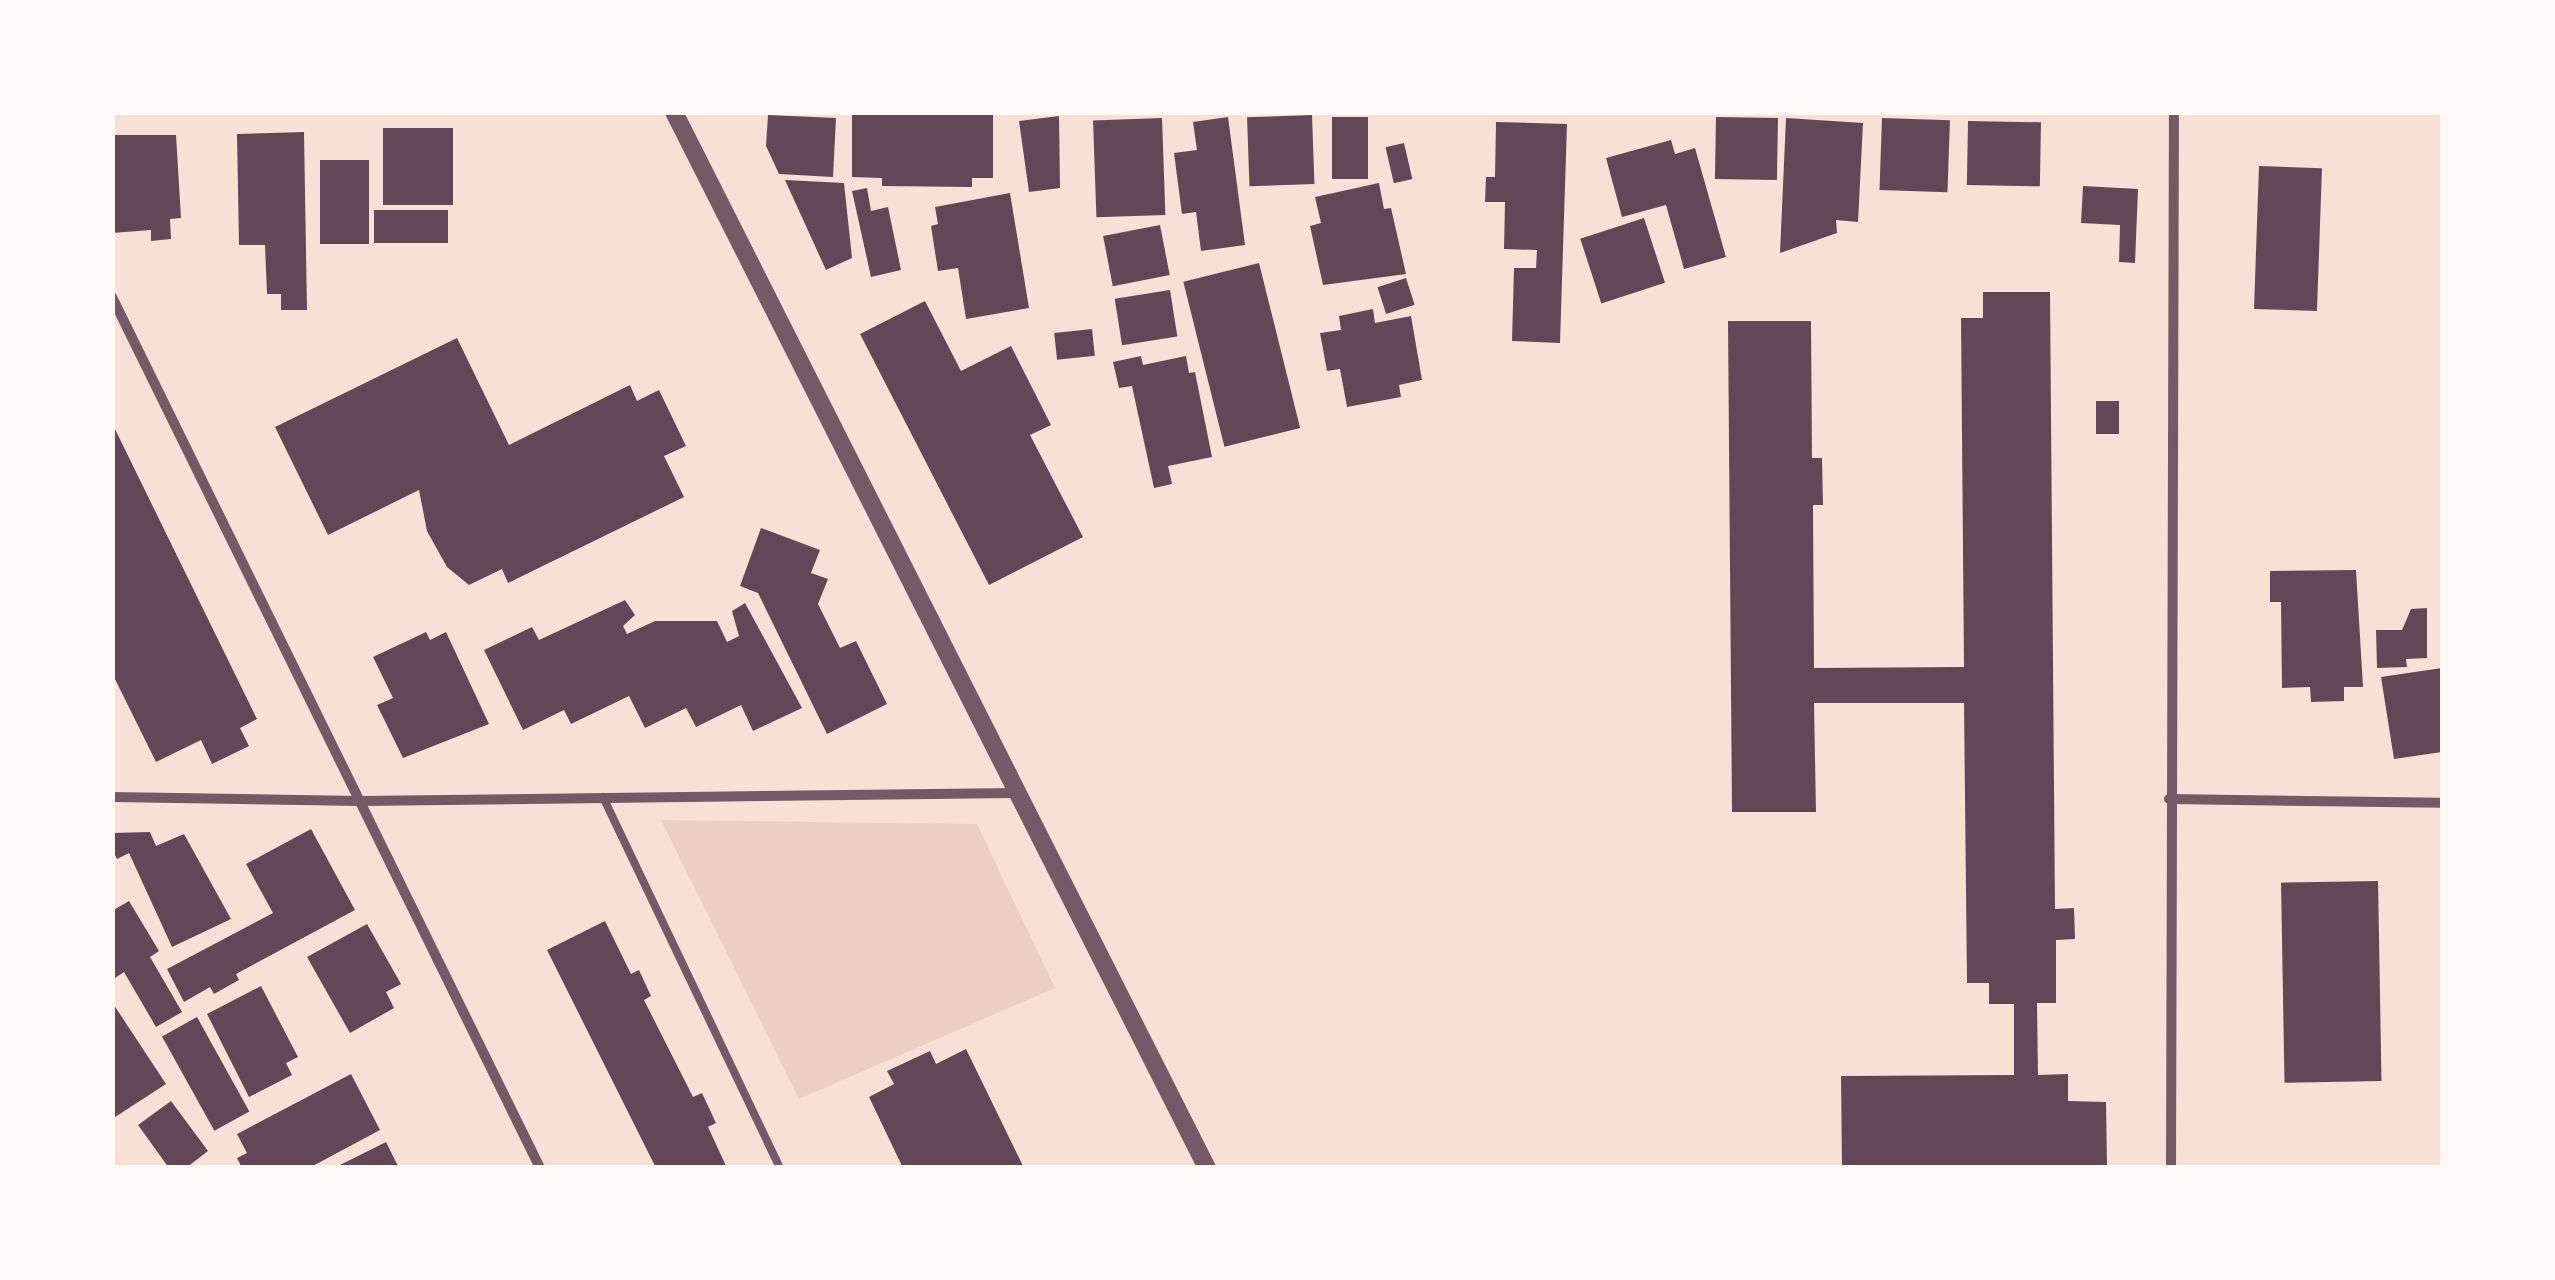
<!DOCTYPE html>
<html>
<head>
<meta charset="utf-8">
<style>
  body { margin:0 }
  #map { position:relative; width:2555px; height:1280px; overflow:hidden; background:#f7e1d7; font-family:Commissioner,sans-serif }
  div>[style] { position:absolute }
  .green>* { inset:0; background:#ebcfc5 }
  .building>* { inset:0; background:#644757; transform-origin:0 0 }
  .service>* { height:8px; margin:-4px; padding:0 4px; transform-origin:4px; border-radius:4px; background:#755966 }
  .minor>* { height:10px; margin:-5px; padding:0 5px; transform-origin:5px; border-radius:5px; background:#755966 }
  .tertiary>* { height:18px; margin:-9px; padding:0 9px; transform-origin:9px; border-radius:9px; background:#755966 }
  span { translate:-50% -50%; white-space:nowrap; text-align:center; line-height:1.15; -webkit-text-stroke:9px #fffaf5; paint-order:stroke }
  .frame { position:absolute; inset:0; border:115px solid #fffaf5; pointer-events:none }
</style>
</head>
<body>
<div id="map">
  <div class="green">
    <div style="clip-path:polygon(661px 820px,977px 824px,1055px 988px,799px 1099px)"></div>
  </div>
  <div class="building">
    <div style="clip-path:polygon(852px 112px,993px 112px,993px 178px,972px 178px,972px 187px,882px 186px,882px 178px,852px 177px)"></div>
    <div style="clip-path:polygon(768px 115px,836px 118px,833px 177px,779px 174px,766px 146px)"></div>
    <div style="left:1312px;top:115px;width:69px;height:65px;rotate:88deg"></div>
    <div style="clip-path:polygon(1059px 116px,1060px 188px,1029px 192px,1019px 121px)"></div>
    <div style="clip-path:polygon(1228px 117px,1245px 245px,1201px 251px,1196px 212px,1182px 214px,1174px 153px,1197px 150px,1193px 122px)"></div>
    <div style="left:1332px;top:117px;width:36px;height:62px"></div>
    <div style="left:1716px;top:117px;width:62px;height:62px;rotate:1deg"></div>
    <div style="left:1162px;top:118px;width:97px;height:69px;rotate:88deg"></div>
    <div style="clip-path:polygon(1786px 118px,1863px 123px,1858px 222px,1836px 220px,1837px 233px,1780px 253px)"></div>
    <div style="left:1882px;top:118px;width:68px;height:72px;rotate:2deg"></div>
    <div style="left:1968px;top:121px;width:73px;height:64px;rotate:1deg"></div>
    <div style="clip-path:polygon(1496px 122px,1567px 124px,1560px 343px,1512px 341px,1514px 268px,1536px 268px,1537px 250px,1504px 249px,1505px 202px,1485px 202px,1486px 177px,1495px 177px)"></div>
    <div style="left:383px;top:128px;width:70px;height:77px"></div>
    <div style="clip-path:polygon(304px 132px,307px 310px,281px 310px,281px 294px,267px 294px,265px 245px,239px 245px,237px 134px)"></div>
    <div style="clip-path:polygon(112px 135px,176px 135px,181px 218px,170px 219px,171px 239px,151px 241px,151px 230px,112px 233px)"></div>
    <div style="clip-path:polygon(1671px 140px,1675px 154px,1695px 148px,1726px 257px,1684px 269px,1666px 205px,1622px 217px,1606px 158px)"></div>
    <div style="left:1404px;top:143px;width:37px;height:19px;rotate:77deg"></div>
    <div style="left:320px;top:160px;width:49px;height:84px"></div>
    <div style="left:2259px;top:166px;width:63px;height:143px;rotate:2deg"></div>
    <div style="clip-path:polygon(785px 180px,844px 183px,852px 258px,826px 270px)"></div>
    <div style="clip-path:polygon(1379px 183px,1384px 209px,1391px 208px,1406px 274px,1323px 285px,1310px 226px,1321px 223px,1315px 197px)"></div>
    <div style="clip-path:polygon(2083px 186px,2138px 189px,2135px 263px,2119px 262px,2120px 225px,2081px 223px)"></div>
    <div style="clip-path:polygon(867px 188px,871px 211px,888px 207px,901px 270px,871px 277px,852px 191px)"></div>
    <div style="clip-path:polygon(1010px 193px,1029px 308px,966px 319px,958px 268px,938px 271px,931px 226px,938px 224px,935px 207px)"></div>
    <div style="left:374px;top:210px;width:74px;height:33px"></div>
    <div style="left:1644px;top:218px;width:68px;height:67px;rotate:72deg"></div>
    <div style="left:1160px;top:225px;width:51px;height:58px;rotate:79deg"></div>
    <div style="left:1259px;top:263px;width:170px;height:78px;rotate:76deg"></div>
    <div style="left:1406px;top:278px;width:28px;height:30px;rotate:72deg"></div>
    <div style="left:1170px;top:290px;width:47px;height:56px;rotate:81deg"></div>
    <div style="clip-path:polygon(1983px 292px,2050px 292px,2055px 909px,2074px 908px,2075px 939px,2056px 940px,2056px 1003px,2037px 1003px,2038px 1075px,2068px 1074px,2068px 1101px,2106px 1102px,2107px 1168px,1842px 1168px,1841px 1076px,2014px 1075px,2014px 1004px,1989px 1004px,1989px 983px,1967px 983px,1964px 703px,1814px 703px,1816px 812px,1732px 812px,1728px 321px,1811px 321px,1812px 458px,1822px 458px,1823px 505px,1813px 505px,1814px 668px,1964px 667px,1961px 318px,1983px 318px)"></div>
    <div style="clip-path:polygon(925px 301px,961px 371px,1011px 346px,1051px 425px,1030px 435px,1083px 537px,989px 585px,860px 334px)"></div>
    <div style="clip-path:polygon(1373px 309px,1375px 323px,1411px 316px,1422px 380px,1399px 385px,1401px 397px,1347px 407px,1340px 369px,1327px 371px,1320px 333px,1341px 330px,1339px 316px)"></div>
    <div style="left:1092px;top:329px;width:27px;height:38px;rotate:84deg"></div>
    <div style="clip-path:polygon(457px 338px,509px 445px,630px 385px,637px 401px,659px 390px,686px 446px,664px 456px,684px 497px,508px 583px,502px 569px,469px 585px,447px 567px,427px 531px,419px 490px,328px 535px,275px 427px)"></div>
    <div style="clip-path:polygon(1141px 356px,1143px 365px,1186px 356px,1189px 373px,1195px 372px,1212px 457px,1168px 466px,1172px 484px,1154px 488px,1132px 386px,1119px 388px,1113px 362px)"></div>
    <div style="left:2096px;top:401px;width:23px;height:33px"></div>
    <div style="clip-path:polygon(112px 423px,257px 719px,240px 728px,249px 746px,212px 764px,201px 740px,156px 762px,112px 673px)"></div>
    <div style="clip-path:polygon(761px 528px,820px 550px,811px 573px,828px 579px,818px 604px,840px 648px,856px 641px,887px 704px,827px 734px,758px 593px,740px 586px)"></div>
    <div style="clip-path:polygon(2356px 570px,2363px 687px,2344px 687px,2344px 701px,2311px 702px,2310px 687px,2282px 688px,2281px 602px,2270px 602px,2270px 571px)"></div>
    <div style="clip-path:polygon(625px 600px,635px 615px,623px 626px,627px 634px,655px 621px,717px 621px,727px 642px,739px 636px,732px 611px,745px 603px,802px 708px,753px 731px,741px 705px,696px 727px,686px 708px,645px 728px,629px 696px,571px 724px,564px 710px,523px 730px,484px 650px,532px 627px,539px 640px)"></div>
    <div style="clip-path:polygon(2427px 608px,2427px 658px,2406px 659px,2407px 667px,2377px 668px,2376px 630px,2402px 630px,2411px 609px)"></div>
    <div style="clip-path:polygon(426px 632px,430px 640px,446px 632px,489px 724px,403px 758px,377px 705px,393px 698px,373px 657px)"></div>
    <div style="clip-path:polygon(2442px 668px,2442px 752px,2394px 759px,2381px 677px)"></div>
    <div style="clip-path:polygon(311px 829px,355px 910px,236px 974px,239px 980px,214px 994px,210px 987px,184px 1002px,167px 969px,273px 913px,246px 864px)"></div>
    <div style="clip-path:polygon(150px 832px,156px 846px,184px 834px,231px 919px,172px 947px,129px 853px,117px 859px,112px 849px,112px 833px)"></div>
    <div style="left:2378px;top:881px;width:200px;height:97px;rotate:89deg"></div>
    <div style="clip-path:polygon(129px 901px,159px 951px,150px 957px,182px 1012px,156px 1027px,124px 972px,115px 978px,112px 973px,112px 911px)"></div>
    <div style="clip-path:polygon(605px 921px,631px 974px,639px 970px,651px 996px,644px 1000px,693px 1097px,702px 1093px,716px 1123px,708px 1127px,727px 1168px,656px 1168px,547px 950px)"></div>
    <div style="clip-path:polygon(367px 924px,401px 984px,386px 992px,394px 1008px,350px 1033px,307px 957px)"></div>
    <div style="clip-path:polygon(261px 986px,298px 1057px,286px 1063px,292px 1075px,249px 1097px,207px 1014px)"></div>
    <div style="clip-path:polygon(112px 1002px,166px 1084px,112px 1119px)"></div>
    <div style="left:197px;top:1017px;width:108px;height:40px;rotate:61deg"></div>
    <div style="clip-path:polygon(966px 1049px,1024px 1168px,903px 1168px,869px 1097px,894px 1084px,887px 1071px,930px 1051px,936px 1064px)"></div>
    <div style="clip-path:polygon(351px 1074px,380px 1130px,309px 1168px,242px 1168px,237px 1158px,247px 1153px,237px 1134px)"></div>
    <div style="clip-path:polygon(171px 1101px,208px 1151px,186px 1168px,169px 1168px,138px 1125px)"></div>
    <div style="clip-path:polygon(386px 1142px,399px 1168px,334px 1168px)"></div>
  </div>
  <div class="service">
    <div style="left:603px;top:797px;width:411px;rotate:64.5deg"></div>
  </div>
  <div class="minor">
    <div style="left:112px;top:297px;width:970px;rotate:63.83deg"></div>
    <div style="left:112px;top:797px;width:247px;rotate:0.9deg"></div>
    <div style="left:359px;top:801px;width:657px;rotate:-0.7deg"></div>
    <div style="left:2169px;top:799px;width:273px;rotate:0.8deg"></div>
    <div style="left:2171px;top:1168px;width:1056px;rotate:-89.84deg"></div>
  </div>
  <div class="tertiary">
    <div style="left:674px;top:112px;width:1183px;rotate:63.22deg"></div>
  </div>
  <div class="frame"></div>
</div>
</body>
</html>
